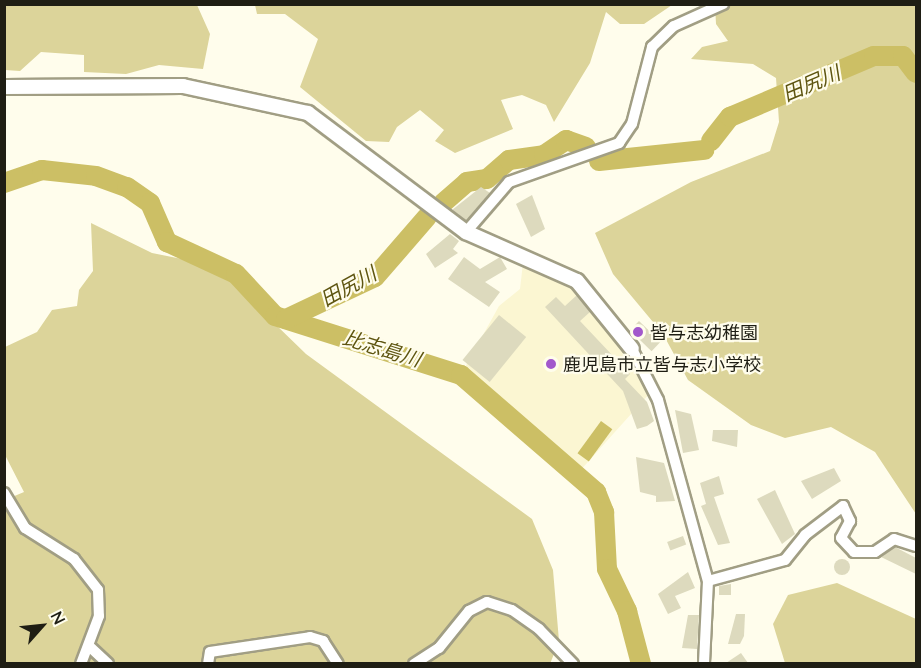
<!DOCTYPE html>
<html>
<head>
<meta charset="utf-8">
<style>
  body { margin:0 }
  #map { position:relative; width:921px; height:668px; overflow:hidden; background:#fffdec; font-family:Lato,"Noto Sans JP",sans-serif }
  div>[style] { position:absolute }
  .built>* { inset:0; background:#fbf6d2 }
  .green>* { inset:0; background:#dcd49a }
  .water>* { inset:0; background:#ccbf65; transform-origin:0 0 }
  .river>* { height:20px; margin:-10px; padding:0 10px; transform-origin:10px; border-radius:10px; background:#ccbf65 }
  .building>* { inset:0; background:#dddabe; transform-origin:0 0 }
  .round { border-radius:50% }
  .roads { filter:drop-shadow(2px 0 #a19e84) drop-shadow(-2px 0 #a19e84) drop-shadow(0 2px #a19e84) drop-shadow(0 -2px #a19e84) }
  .minor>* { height:10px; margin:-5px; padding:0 5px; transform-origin:5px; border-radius:5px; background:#fff }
  .tertiary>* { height:14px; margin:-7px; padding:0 7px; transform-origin:7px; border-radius:7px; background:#fff }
  .dots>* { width:16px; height:16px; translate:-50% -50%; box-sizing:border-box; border:3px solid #fffdec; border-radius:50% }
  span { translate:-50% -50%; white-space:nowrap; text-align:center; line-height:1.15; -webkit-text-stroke:4.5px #fffdec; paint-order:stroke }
  .poi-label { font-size:18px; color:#1f1e14 }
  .left { translate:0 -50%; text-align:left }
  .water-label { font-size:20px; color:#5e5510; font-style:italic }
  .frame { position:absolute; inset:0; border:6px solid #1f1e14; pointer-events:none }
  .north { position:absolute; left:12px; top:596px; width:60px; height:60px; -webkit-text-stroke:4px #fffdec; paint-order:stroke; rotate:63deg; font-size:16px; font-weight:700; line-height:24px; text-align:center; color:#1f1e14 }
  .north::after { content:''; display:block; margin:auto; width:21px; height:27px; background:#1f1e14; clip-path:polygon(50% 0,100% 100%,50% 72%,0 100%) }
</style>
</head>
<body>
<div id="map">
  <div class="built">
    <div style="clip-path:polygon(523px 263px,567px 282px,631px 354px,650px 393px,578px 473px,462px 373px,499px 306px,520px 289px)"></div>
  </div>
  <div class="green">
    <div style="clip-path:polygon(4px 5px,197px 5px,210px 34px,203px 69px,159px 65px,126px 74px,84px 72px,84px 55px,41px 52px,20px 71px,5px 70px)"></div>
    <div style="clip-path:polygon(255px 5px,255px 4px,672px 5px,644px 24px,620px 24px,606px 12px,590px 63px,554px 122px,546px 105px,522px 95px,501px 100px,513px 129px,455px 153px,435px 141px,444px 130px,420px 110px,397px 127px,389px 142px,366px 141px,300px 87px,318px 39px,285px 14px,257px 14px)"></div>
    <div style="clip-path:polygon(715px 5px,916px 5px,916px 514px,875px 452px,831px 427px,785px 438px,751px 425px,688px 380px,663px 334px,613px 274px,595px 233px,691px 182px,770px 151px,779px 122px,776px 78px,753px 64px,691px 59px,702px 47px,728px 41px,716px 24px)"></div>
    <div style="clip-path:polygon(91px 223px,152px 253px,187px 260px,232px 282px,306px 354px,532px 519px,553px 570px,559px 641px,550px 664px,5px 663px,5px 500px,24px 492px,5px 455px,5px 347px,37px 332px,52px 310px,77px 306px,79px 290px,93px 271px)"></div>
    <div style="clip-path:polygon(837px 583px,916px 619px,916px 663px,785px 663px,773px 624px,788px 595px)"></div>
  </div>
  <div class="water">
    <div style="left:601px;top:421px;width:14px;height:40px;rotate:36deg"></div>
  </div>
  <div class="river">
    <div style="left:711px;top:141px;width:31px;rotate:-52deg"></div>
    <div style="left:730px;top:117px;width:156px;rotate:-23deg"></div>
    <div style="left:874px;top:56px;width:29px"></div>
    <div style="left:903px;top:56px;width:21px;rotate:53deg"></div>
    <div style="left:599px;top:161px;width:106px;rotate:-6deg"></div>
    <div style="left:4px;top:183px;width:40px;rotate:-18.9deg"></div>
    <div style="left:42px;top:170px;width:54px;rotate:6.3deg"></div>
    <div style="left:96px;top:176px;width:33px;rotate:20deg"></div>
    <div style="left:127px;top:187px;width:28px;rotate:35deg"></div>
    <div style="left:150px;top:203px;width:43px;rotate:66.4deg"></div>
    <div style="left:167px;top:242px;width:76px;rotate:24.9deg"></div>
    <div style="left:236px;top:274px;width:57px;rotate:47.1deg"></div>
    <div style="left:275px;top:316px;width:195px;rotate:17.6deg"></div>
    <div style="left:461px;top:375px;width:179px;rotate:40.9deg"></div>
    <div style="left:596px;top:492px;width:22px;rotate:68deg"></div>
    <div style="left:604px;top:512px;width:57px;rotate:87deg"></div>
    <div style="left:607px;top:569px;width:47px;rotate:64.5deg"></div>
    <div style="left:627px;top:611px;width:55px;rotate:75.2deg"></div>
    <div style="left:443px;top:203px;width:32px;rotate:-41deg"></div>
    <div style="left:467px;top:182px;width:20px;rotate:-9deg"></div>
    <div style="left:487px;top:179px;width:29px;rotate:-41deg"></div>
    <div style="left:509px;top:160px;width:35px;rotate:-8deg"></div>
    <div style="left:544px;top:155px;width:27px;rotate:-34deg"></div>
    <div style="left:566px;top:140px;width:21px;rotate:19deg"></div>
    <div style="left:286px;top:319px;width:98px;rotate:-25.3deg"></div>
    <div style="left:375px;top:277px;width:79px;rotate:-49.1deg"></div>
  </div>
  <div class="building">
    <div style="clip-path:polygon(481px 187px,490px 193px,466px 221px,452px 210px)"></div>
    <div style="clip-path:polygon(532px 195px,545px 229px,531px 237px,516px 204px)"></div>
    <div style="clip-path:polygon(450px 234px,459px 241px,453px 249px,458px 253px,435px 268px,426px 254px)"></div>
    <div style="clip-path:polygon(464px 257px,480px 269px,500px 257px,507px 269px,485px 282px,500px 292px,489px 307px,448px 279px)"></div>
    <div style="clip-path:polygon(577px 295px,590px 312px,580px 321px,630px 374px,625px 379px,647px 402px,654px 421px,647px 426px,637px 429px,623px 391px,545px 307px,556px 297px,565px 306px)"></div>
    <div style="left:499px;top:315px;width:35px;height:58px;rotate:39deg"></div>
    <div style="left:639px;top:321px;width:30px;height:13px;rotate:44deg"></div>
    <div style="clip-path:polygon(675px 410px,691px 414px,699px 450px,683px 453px)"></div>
    <div style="clip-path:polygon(713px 430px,738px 430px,737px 447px,712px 441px)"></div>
    <div style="clip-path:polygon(636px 457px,664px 463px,675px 501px,656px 502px,656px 496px,640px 492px)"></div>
    <div style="clip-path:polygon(834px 468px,841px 481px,812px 499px,801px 481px)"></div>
    <div style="clip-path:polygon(719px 476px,724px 494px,714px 497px,730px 543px,718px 545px,701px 506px,706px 504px,700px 483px)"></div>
    <div style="clip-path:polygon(775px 490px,795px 534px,782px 544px,757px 499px)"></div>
    <div style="left:683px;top:536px;width:9px;height:17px;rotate:69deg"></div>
    <div style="clip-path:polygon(895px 547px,916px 558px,916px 574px,881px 557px)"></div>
    <div class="round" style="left:834px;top:559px;width:16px;height:16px"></div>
    <div style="clip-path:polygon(688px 572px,695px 588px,675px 596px,681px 608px,668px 614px,658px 594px)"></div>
    <div style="clip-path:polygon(731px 584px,731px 595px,719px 595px,719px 586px)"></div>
    <div style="clip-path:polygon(736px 614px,745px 614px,744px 636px,740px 644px,728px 644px)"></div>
    <div style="clip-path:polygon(688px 615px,699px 615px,697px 649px,682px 648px)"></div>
    <div style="clip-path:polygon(741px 653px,748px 663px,726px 663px)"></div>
  </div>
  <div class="roads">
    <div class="minor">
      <div style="left:466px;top:232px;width:66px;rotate:-49.3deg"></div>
      <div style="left:509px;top:182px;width:117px;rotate:-19.5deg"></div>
      <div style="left:619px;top:143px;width:23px;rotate:-56deg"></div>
      <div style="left:632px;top:124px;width:80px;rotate:-75.4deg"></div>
      <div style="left:652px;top:47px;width:30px;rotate:-44deg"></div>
      <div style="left:674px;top:26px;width:54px;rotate:-24.2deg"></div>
      <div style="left:632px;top:349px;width:57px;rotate:63deg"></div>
      <div style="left:658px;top:400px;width:188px;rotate:74.6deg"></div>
      <div style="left:708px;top:581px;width:83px;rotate:92.8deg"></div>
      <div style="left:4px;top:493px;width:41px;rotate:59deg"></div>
      <div style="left:25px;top:528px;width:58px;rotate:32.3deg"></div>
      <div style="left:74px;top:559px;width:39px;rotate:52deg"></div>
      <div style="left:98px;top:590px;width:26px;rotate:88deg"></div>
      <div style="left:99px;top:616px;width:51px;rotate:110.6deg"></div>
      <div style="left:708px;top:581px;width:80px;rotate:-15.3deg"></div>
      <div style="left:785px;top:560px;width:32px;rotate:-51deg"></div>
      <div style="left:805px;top:535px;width:48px;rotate:-37.3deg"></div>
      <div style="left:843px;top:506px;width:17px;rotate:65deg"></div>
      <div style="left:850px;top:521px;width:19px;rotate:118deg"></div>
      <div style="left:841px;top:538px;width:19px;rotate:47deg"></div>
      <div style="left:854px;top:552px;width:21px"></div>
      <div style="left:875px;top:552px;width:23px;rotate:-34deg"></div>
      <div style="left:894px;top:539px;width:23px;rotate:18deg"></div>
      <div style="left:89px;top:646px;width:26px;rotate:43deg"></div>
      <div style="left:208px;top:664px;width:12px;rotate:-81deg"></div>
      <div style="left:210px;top:652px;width:101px;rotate:-8.5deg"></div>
      <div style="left:310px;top:637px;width:14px;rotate:17deg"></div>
      <div style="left:323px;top:641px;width:27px;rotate:57deg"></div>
      <div style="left:414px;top:664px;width:30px;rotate:-33deg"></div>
      <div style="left:439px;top:648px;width:48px;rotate:-51deg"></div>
      <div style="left:469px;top:611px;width:20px;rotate:-27deg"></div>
      <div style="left:487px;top:602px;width:26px;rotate:18deg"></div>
      <div style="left:512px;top:610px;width:33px;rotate:35deg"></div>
      <div style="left:539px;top:629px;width:49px;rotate:45.8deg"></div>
    </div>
    <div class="tertiary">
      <div style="left:4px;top:87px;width:179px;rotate:-0.3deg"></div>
      <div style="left:183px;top:86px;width:128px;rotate:12.2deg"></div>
      <div style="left:308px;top:113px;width:198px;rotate:37deg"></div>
      <div style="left:466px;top:232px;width:121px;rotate:23.8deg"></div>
      <div style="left:577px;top:281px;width:87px;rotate:51deg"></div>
    </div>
  </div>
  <div class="dots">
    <div style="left:638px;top:332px;background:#a258cc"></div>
    <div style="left:551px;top:364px;background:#a258cc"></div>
  </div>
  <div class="poi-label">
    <span class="left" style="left:650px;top:332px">皆与志幼稚園</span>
    <span class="left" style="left:563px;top:364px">鹿児島市立皆与志小学校</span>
  </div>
  <div class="water-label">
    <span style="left:811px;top:83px;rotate:-23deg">田尻川</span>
    <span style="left:348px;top:286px;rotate:-29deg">田尻川</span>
    <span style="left:382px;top:348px;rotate:17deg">比志島川</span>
  </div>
  <div class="frame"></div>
  <div class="north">N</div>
</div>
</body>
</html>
